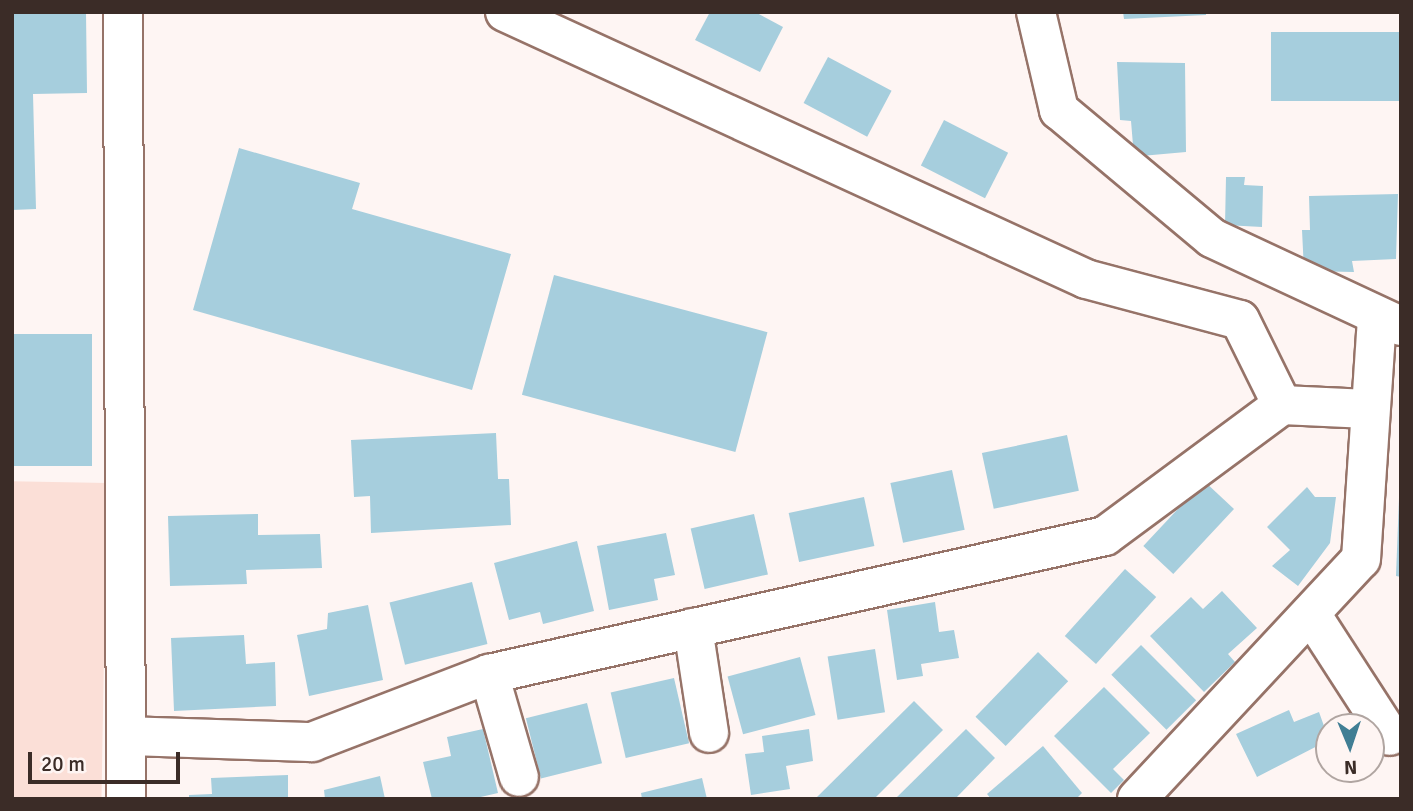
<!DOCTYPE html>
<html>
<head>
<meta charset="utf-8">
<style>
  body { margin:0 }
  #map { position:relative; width:1413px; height:811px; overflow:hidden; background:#fef5f3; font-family:Signika,sans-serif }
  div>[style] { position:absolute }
  .green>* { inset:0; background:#fbdfd7; transform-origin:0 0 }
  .building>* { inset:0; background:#a6cedd; transform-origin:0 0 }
  .roads { filter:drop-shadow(2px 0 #967368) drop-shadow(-2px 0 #967368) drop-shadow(0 2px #967368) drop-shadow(0 -2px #967368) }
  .minor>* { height:38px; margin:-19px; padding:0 19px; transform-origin:19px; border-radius:19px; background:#fff }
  span { translate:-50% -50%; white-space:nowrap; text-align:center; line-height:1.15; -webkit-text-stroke:6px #fef5f3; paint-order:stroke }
  .frame { position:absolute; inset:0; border:14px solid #3b2c27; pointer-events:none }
  .north { position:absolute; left:1315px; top:713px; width:70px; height:70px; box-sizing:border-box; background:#fef5f3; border:2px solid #b0a5a1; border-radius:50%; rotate:178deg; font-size:19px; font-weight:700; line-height:28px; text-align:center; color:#3b2c27 }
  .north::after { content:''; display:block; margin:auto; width:24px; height:32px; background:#407e94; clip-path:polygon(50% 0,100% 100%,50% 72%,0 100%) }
  .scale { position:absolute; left:28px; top:752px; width:152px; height:32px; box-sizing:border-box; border:4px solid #3b2c27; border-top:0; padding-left:9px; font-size:21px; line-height:24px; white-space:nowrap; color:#3b2c27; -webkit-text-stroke:5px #fef5f3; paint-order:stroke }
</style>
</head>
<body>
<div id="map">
  <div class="green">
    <div style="left:107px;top:483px;width:316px;height:95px;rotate:91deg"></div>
  </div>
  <div class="building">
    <div style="clip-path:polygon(65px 12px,86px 12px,87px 93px,33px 94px,36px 209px,12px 210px,12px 13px)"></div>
    <div style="clip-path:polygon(710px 12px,755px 12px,783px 27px,760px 72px,695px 40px)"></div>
    <div style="clip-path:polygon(1123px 12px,1206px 12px,1206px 15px,1124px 19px)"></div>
    <div style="left:1401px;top:32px;width:69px;height:130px;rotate:90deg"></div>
    <div style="left:828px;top:57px;width:72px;height:52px;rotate:28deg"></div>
    <div style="clip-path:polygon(1117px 62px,1185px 63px,1186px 152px,1141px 156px,1133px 145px,1131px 121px,1120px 120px)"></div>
    <div style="left:944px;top:120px;width:72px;height:51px;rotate:27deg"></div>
    <div style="clip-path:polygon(239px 148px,360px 183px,352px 209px,511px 254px,472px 390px,193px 310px)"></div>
    <div style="clip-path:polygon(1226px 177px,1245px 177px,1244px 185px,1263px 186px,1262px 227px,1225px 225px)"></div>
    <div style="clip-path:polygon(1398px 194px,1396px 259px,1352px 261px,1354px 272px,1304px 271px,1302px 230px,1310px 230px,1309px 196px)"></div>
    <div style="left:554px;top:275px;width:221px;height:124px;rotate:15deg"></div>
    <div style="left:92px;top:334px;width:132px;height:80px;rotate:90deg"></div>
    <div style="clip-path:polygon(496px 433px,498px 479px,509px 479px,511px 525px,371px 533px,370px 496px,354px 497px,351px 440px)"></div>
    <div style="left:1067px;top:435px;width:57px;height:87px;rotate:78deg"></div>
    <div style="left:952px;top:470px;width:61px;height:63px;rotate:78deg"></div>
    <div style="left:1204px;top:481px;width:41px;height:89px;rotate:43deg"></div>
    <div style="clip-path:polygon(1307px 487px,1315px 497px,1336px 497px,1330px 543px,1298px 586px,1272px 566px,1290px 550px,1267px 527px)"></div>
    <div style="left:864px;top:497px;width:50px;height:77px;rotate:78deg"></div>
    <div style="clip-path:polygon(1399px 498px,1401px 498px,1401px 577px,1396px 576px)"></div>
    <div style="clip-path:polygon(258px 514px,258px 535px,320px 534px,322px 568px,246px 570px,247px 584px,170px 586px,168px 516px)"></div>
    <div style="left:754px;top:514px;width:62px;height:65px;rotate:77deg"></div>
    <div style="clip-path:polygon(666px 533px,675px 575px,654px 579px,658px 600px,609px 610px,597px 546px)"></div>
    <div style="clip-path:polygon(577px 541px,594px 611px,543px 624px,540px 612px,509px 620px,494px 563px)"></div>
    <div style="left:1125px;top:569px;width:42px;height:90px;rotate:42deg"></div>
    <div style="left:472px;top:582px;width:64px;height:85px;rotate:76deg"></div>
    <div style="clip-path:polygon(1222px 591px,1257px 628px,1228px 654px,1235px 662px,1204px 692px,1150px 636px,1191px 597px,1203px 609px)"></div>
    <div style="clip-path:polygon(935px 602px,939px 632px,954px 630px,959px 658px,921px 664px,923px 676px,897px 680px,887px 610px)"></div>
    <div style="clip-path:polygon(368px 605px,383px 680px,309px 696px,297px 635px,327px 629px,328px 613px)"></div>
    <div style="clip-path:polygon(244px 635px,246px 664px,275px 662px,276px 706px,174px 711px,171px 638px)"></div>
    <div style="left:1141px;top:645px;width:78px;height:42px;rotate:45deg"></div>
    <div style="left:875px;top:649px;width:64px;height:48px;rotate:81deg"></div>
    <div style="left:1038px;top:652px;width:42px;height:90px;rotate:44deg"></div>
    <div style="left:800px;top:657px;width:60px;height:75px;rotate:75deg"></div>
    <div style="left:674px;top:678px;width:67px;height:65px;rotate:77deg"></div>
    <div style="clip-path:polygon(1104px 687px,1150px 733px,1113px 769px,1124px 780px,1111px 793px,1054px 736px)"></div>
    <div style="clip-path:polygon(914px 701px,943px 730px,874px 799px,815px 799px)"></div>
    <div style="left:587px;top:703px;width:62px;height:63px;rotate:76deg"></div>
    <div style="clip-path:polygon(1289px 710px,1294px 722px,1319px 712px,1329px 740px,1257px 777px,1236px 734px)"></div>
    <div style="clip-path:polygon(483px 729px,498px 793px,472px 799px,432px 799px,423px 762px,451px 756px,447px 737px)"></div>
    <div style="clip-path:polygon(809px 729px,813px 761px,786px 766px,790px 789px,751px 795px,745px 754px,764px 752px,762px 736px)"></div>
    <div style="clip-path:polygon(966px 729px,995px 758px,955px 799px,895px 799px)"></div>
    <div style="clip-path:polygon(1043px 746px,1082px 793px,1076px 799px,991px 799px,987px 794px)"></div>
    <div style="clip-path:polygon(288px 775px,288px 799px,189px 799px,189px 795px,212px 794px,211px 778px)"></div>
    <div style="clip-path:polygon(380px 776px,385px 799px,325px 799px,324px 790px)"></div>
    <div style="clip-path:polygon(702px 778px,707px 799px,642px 799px,641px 793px)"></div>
  </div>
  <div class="roads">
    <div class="minor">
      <div style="left:123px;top:12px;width:787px;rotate:89.78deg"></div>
      <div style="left:505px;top:12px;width:639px;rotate:24.68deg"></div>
      <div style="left:1086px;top:279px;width:159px;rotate:14.9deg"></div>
      <div style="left:1240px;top:320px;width:95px;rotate:63.7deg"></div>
      <div style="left:1036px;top:12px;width:101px;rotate:76.8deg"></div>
      <div style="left:1059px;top:110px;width:199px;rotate:39.9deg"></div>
      <div style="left:1212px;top:238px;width:208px;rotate:25deg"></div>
      <div style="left:1311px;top:614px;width:145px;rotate:57.1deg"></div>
      <div style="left:693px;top:628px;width:106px;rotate:81.3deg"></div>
      <div style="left:489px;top:674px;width:107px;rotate:73.8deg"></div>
      <div style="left:127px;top:736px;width:185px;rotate:1.9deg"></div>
      <div style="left:312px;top:742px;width:190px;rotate:-21deg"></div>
      <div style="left:489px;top:674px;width:631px;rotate:-12.63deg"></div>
      <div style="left:1105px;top:536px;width:220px;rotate:-36.5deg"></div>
      <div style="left:1282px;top:405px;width:86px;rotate:2.7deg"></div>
      <div style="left:1137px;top:799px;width:328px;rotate:-47deg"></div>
      <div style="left:1361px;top:559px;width:242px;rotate:-86.2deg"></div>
    </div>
  </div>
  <div class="frame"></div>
  <div class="north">N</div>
  <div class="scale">20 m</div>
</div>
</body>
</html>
